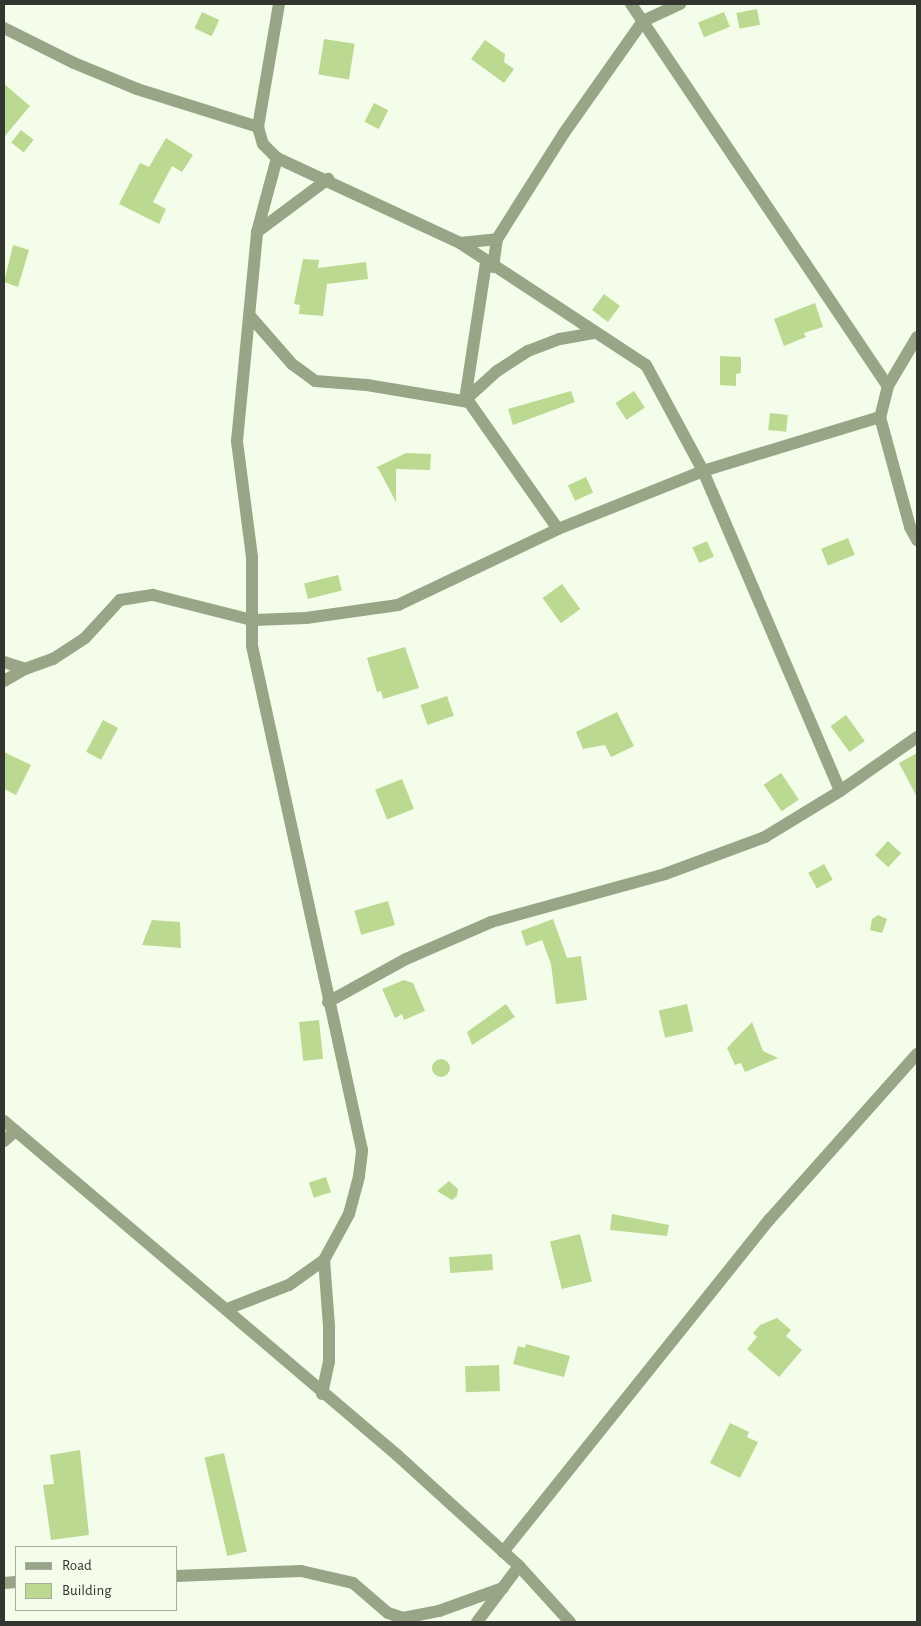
<!DOCTYPE html>
<html>
<head>
<meta charset="utf-8">
<style>
  body { margin:0 }
  #map { position:relative; width:921px; height:1626px; overflow:hidden; background:#f4fde9; font-family:"Alegreya Sans",sans-serif }
  div>[style] { position:absolute }
  .building>* { inset:0; background:#bbd990; transform-origin:0 0 }
  .round { border-radius:50% }
  .minor>* { height:12px; margin:-6px; padding:0 6px; transform-origin:6px; border-radius:6px; background:#98a586 }
  span { translate:-50% -50%; white-space:nowrap; text-align:center; line-height:1.15; -webkit-text-stroke:5px #f4fde9; paint-order:stroke }
  .frame { position:absolute; inset:0; border:5px solid #33362f; pointer-events:none }
  .legend { position:absolute; left:15px; top:1546px; width:162px; height:65px; box-sizing:border-box; background:#f4fde9; border:1px solid #a7ad9f; margin:0; padding:6px 9px; list-style:none; font-size:15px; color:#33362f }
  .legend li { display:flex; align-items:center; gap:10px; height:25px }
  .legend b { width:25px; border:1px solid #a7ad9f }
</style>
</head>
<body>
<div id="map">
  <div class="building">
    <div style="left:757px;top:9px;width:16px;height:21px;rotate:79deg"></div>
    <div style="left:202px;top:12px;width:19px;height:18px;rotate:25deg"></div>
    <div style="left:724px;top:12px;width:16px;height:28px;rotate:68deg"></div>
    <div style="left:324px;top:39px;width:31px;height:36px;rotate:9deg"></div>
    <div style="clip-path:polygon(485px 40px,505px 54px,504px 62px,514px 69px,504px 83px,471px 59px)"></div>
    <div style="clip-path:polygon(4px 84px,30px 106px,4px 137px)"></div>
    <div style="left:374px;top:103px;width:16px;height:21px;rotate:27deg"></div>
    <div style="left:21px;top:130px;width:16px;height:16px;rotate:38deg"></div>
    <div style="clip-path:polygon(166px 138px,193px 155px,182px 172px,172px 166px,153px 202px,166px 209px,159px 224px,119px 204px,140px 163px,149px 167px)"></div>
    <div style="clip-path:polygon(13px 245px,29px 250px,18px 287px,4px 282px)"></div>
    <div style="clip-path:polygon(303px 259px,319px 260px,318px 268px,366px 262px,368px 279px,327px 284px,323px 316px,299px 314px,300px 305px,294px 304px)"></div>
    <div style="left:604px;top:294px;width:20px;height:20px;rotate:37deg"></div>
    <div style="clip-path:polygon(815px 303px,823px 327px,804px 333px,806px 337px,784px 346px,774px 319px)"></div>
    <div style="clip-path:polygon(720px 356px,741px 357px,741px 373px,736px 374px,736px 386px,720px 385px)"></div>
    <div style="clip-path:polygon(571px 391px,575px 402px,513px 425px,508px 409px)"></div>
    <div style="left:634px;top:391px;width:20px;height:22px;rotate:57deg"></div>
    <div style="left:770px;top:413px;width:18px;height:17px;rotate:6deg"></div>
    <div style="clip-path:polygon(406px 453px,431px 454px,430px 470px,396px 469px,396px 502px,378px 468px,375px 468px)"></div>
    <div style="left:586px;top:477px;width:17px;height:20px;rotate:65deg"></div>
    <div style="left:848px;top:538px;width:18px;height:29px;rotate:68deg"></div>
    <div style="left:707px;top:541px;width:17px;height:16px;rotate:66deg"></div>
    <div style="left:338px;top:575px;width:16px;height:35px;rotate:76deg"></div>
    <div style="left:562px;top:584px;width:31px;height:24px;rotate:54deg"></div>
    <div style="clip-path:polygon(405px 647px,419px 688px,383px 699px,381px 691px,377px 692px,367px 658px)"></div>
    <div style="left:447px;top:696px;width:21px;height:28px;rotate:71deg"></div>
    <div style="clip-path:polygon(617px 712px,634px 746px,611px 757px,605px 745px,583px 749px,576px 732px)"></div>
    <div style="left:846px;top:715px;width:32px;height:19px;rotate:54deg"></div>
    <div style="left:103px;top:720px;width:17px;height:36px;rotate:28deg"></div>
    <div style="clip-path:polygon(4px 752px,31px 765px,16px 795px,4px 789px)"></div>
    <div style="clip-path:polygon(917px 753px,917px 797px,899px 763px)"></div>
    <div style="left:781px;top:773px;width:32px;height:21px;rotate:56deg"></div>
    <div style="left:402px;top:779px;width:32px;height:29px;rotate:68deg"></div>
    <div style="left:888px;top:841px;width:18px;height:19px;rotate:43deg"></div>
    <div style="left:824px;top:864px;width:18px;height:18px;rotate:61deg"></div>
    <div style="left:388px;top:901px;width:25px;height:35px;rotate:74deg"></div>
    <div style="clip-path:polygon(878px 915px,887px 919px,882px 933px,870px 930px,872px 919px)"></div>
    <div style="clip-path:polygon(553px 919px,567px 958px,581px 956px,587px 1000px,556px 1004px,551px 964px,542px 940px,526px 946px,521px 931px)"></div>
    <div style="clip-path:polygon(152px 920px,180px 922px,181px 948px,142px 945px)"></div>
    <div style="clip-path:polygon(404px 980px,413px 983px,425px 1011px,404px 1020px,402px 1014px,395px 1018px,382px 989px)"></div>
    <div style="clip-path:polygon(506px 1004px,515px 1017px,472px 1045px,467px 1032px)"></div>
    <div style="left:687px;top:1004px;width:28px;height:29px;rotate:77deg"></div>
    <div style="left:319px;top:1020px;width:39px;height:20px;rotate:84deg"></div>
    <div style="clip-path:polygon(752px 1022px,763px 1051px,778px 1058px,745px 1072px,741px 1063px,735px 1065px,727px 1048px)"></div>
    <div class="round" style="left:432px;top:1059px;width:18px;height:18px"></div>
    <div style="left:326px;top:1177px;width:16px;height:18px;rotate:72deg"></div>
    <div style="clip-path:polygon(449px 1181px,458px 1189px,457px 1196px,452px 1200px,437px 1191px)"></div>
    <div style="clip-path:polygon(612px 1214px,669px 1225px,667px 1236px,610px 1230px)"></div>
    <div style="left:580px;top:1234px;width:49px;height:31px;rotate:76deg"></div>
    <div style="left:492px;top:1254px;width:16px;height:43px;rotate:86deg"></div>
    <div style="clip-path:polygon(777px 1318px,791px 1330px,786px 1336px,802px 1350px,779px 1377px,747px 1349px,757px 1337px,753px 1333px,760px 1325px)"></div>
    <div style="clip-path:polygon(526px 1344px,570px 1356px,564px 1377px,513px 1364px,518px 1346px,525px 1348px)"></div>
    <div style="left:499px;top:1365px;width:26px;height:34px;rotate:88deg"></div>
    <div style="clip-path:polygon(730px 1423px,749px 1432px,747px 1437px,758px 1442px,740px 1478px,710px 1463px)"></div>
    <div style="clip-path:polygon(80px 1450px,89px 1535px,51px 1540px,43px 1485px,54px 1484px,50px 1455px)"></div>
    <div style="left:224px;top:1453px;width:101px;height:20px;rotate:77deg"></div>
  </div>
  <div class="minor">
    <div style="left:279px;top:4px;width:125px;rotate:99.7deg"></div>
    <div style="left:258px;top:127px;width:18px;rotate:74deg"></div>
    <div style="left:263px;top:144px;width:20px;rotate:45deg"></div>
    <div style="left:277px;top:158px;width:202px;rotate:24.9deg"></div>
    <div style="left:460px;top:243px;width:222px;rotate:33.3deg"></div>
    <div style="left:646px;top:365px;width:120px;rotate:61.7deg"></div>
    <div style="left:703px;top:471px;width:348px;rotate:66.8deg"></div>
    <div style="left:631px;top:4px;width:460px;rotate:56.1deg"></div>
    <div style="left:4px;top:28px;width:78px;rotate:26.6deg"></div>
    <div style="left:74px;top:63px;width:68px;rotate:22.4deg"></div>
    <div style="left:137px;top:89px;width:127px;rotate:17.4deg"></div>
    <div style="left:257px;top:232px;width:89px;rotate:-36.7deg"></div>
    <div style="left:460px;top:243px;width:37px;rotate:-6deg"></div>
    <div style="left:493px;top:267px;width:28px;rotate:-82deg"></div>
    <div style="left:497px;top:239px;width:125px;rotate:-57.7deg"></div>
    <div style="left:564px;top:133px;width:137px;rotate:-54.8deg"></div>
    <div style="left:643px;top:21px;width:41px;rotate:-24.7deg"></div>
    <div style="left:250px;top:316px;width:64px;rotate:48.8deg"></div>
    <div style="left:292px;top:364px;width:29px;rotate:36deg"></div>
    <div style="left:315px;top:381px;width:52px;rotate:4.4deg"></div>
    <div style="left:367px;top:385px;width:103px;rotate:9.5deg"></div>
    <div style="left:469px;top:402px;width:155px;rotate:55deg"></div>
    <div style="left:917px;top:337px;width:57px;rotate:120.6deg"></div>
    <div style="left:888px;top:386px;width:32px;rotate:104deg"></div>
    <div style="left:880px;top:417px;width:114px;rotate:74.7deg"></div>
    <div style="left:910px;top:527px;width:15px;rotate:62deg"></div>
    <div style="left:465px;top:400px;width:43px;rotate:-42.2deg"></div>
    <div style="left:497px;top:371px;width:37px;rotate:-33deg"></div>
    <div style="left:528px;top:351px;width:34px;rotate:-21deg"></div>
    <div style="left:560px;top:339px;width:34px;rotate:-10deg"></div>
    <div style="left:465px;top:400px;width:139px;rotate:-81.3deg"></div>
    <div style="left:4px;top:662px;width:22px;rotate:18deg"></div>
    <div style="left:4px;top:681px;width:24px;rotate:-30deg"></div>
    <div style="left:25px;top:669px;width:30px;rotate:-20deg"></div>
    <div style="left:53px;top:659px;width:38px;rotate:-33deg"></div>
    <div style="left:85px;top:638px;width:52px;rotate:-47.4deg"></div>
    <div style="left:120px;top:600px;width:33px;rotate:-9deg"></div>
    <div style="left:153px;top:595px;width:102px;rotate:14.2deg"></div>
    <div style="left:252px;top:620px;width:54px;rotate:-2.1deg"></div>
    <div style="left:306px;top:618px;width:93px;rotate:-8deg"></div>
    <div style="left:398px;top:605px;width:177px;rotate:-25.4deg"></div>
    <div style="left:558px;top:529px;width:156px;rotate:-21.8deg"></div>
    <div style="left:703px;top:471px;width:185px;rotate:-17deg"></div>
    <div style="left:328px;top:1002px;width:89px;rotate:-28.9deg"></div>
    <div style="left:406px;top:959px;width:93px;rotate:-23.5deg"></div>
    <div style="left:491px;top:922px;width:180px;rotate:-15.4deg"></div>
    <div style="left:665px;top:874px;width:107px;rotate:-20.3deg"></div>
    <div style="left:765px;top:837px;width:88px;rotate:-31.5deg"></div>
    <div style="left:840px;top:791px;width:94px;rotate:-35deg"></div>
    <div style="left:4px;top:1121px;width:516px;rotate:40.36deg"></div>
    <div style="left:397px;top:1455px;width:165px;rotate:42.3deg"></div>
    <div style="left:519px;top:1566px;width:76px;rotate:47.7deg"></div>
    <div style="left:4px;top:1141px;width:15px;rotate:-42deg"></div>
    <div style="left:227px;top:1309px;width:66px;rotate:-21.2deg"></div>
    <div style="left:289px;top:1285px;width:43px;rotate:-35.5deg"></div>
    <div style="left:324px;top:1260px;width:52px;rotate:-61.5deg"></div>
    <div style="left:349px;top:1214px;width:39px;rotate:-75deg"></div>
    <div style="left:359px;top:1176px;width:26px;rotate:-83deg"></div>
    <div style="left:362px;top:1150px;width:516px;rotate:-102.31deg"></div>
    <div style="left:252px;top:646px;width:89px;rotate:-90deg"></div>
    <div style="left:252px;top:557px;width:117px;rotate:-97.4deg"></div>
    <div style="left:237px;top:441px;width:210px;rotate:-84.5deg"></div>
    <div style="left:257px;top:232px;width:77px;rotate:-74.9deg"></div>
    <div style="left:322px;top:1394px;width:33px;rotate:-78deg"></div>
    <div style="left:329px;top:1362px;width:36px;rotate:-90deg"></div>
    <div style="left:329px;top:1326px;width:66px;rotate:-94.3deg"></div>
    <div style="left:503px;top:1552px;width:427px;rotate:-51.3deg"></div>
    <div style="left:770px;top:1219px;width:221px;rotate:-48.3deg"></div>
    <div style="left:176px;top:1576px;width:125px;rotate:-2.3deg"></div>
    <div style="left:301px;top:1571px;width:53px;rotate:13deg"></div>
    <div style="left:353px;top:1583px;width:46px;rotate:40.6deg"></div>
    <div style="left:388px;top:1613px;width:16px;rotate:18deg"></div>
    <div style="left:403px;top:1618px;width:37px;rotate:-11deg"></div>
    <div style="left:439px;top:1611px;width:68px;rotate:-19.8deg"></div>
    <div style="left:4px;top:1583px;width:12px;rotate:-5deg"></div>
    <div style="left:477px;top:1622px;width:70px;rotate:-53.1deg"></div>
  </div>
  <div class="frame"></div>
  <ul class="legend">
  <li><b style="height:6px;background:#98a586"></b>Road</li>
  <li><b style="height:14px;background:#bbd990"></b>Building</li>
  </ul>
</div>
</body>
</html>
